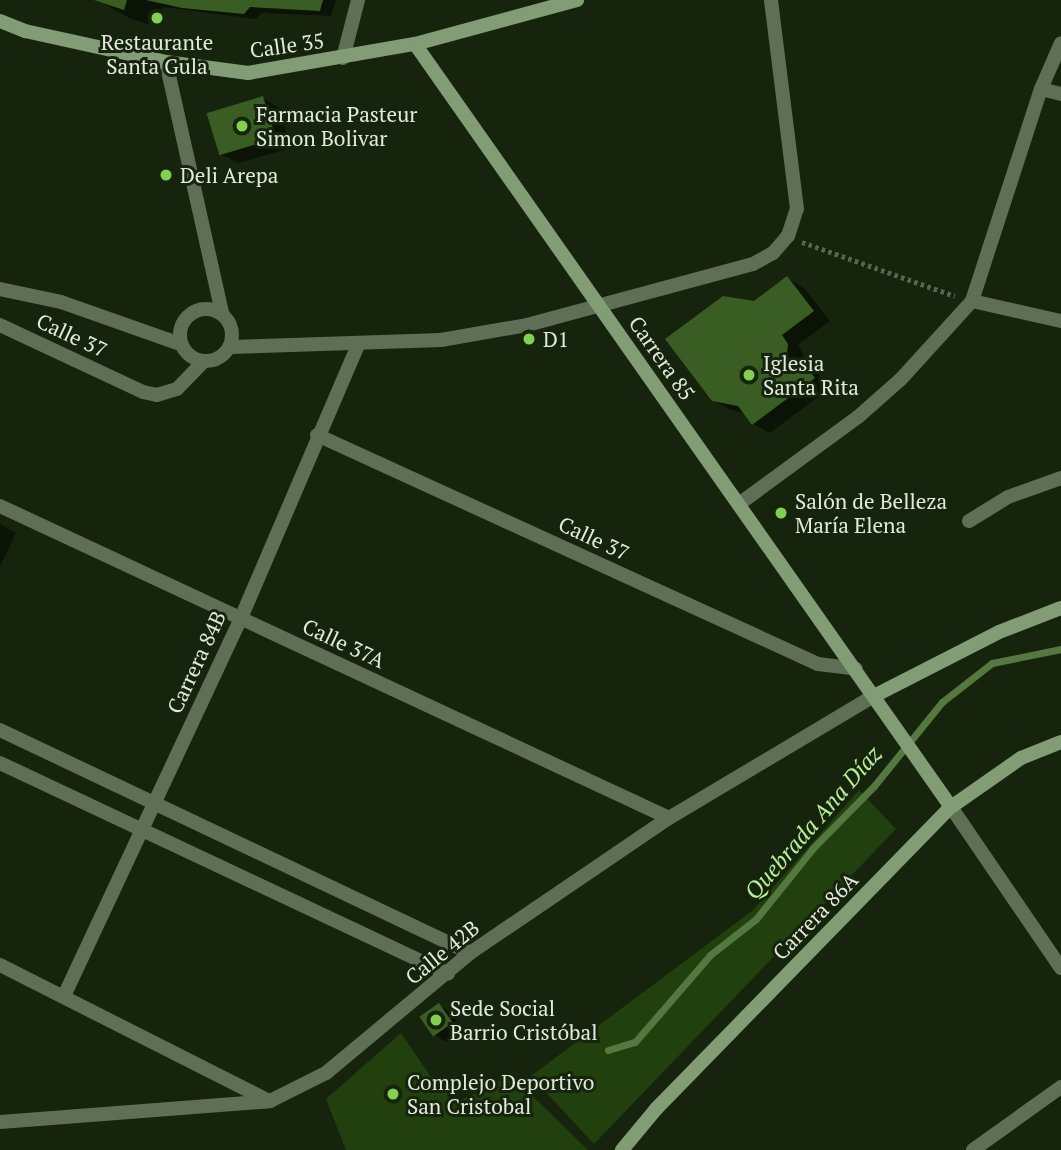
<!DOCTYPE html>
<html>
<head>
<meta charset="utf-8">
<style>
  body { margin:0 }
  #map { position:relative; width:1061px; height:1150px; overflow:hidden; background:#16240e; font-family:"PT Serif",serif }
  div>[style] { position:absolute }
  .green>* { inset:0; background:#22400d }
  .shadow>* { inset:0; background:#0007 }
  .stream>* { height:7px; margin:-3.5px; padding:0 3.5px; transform-origin:3.5px; border-radius:3.5px; background:#54783f }
  .building>* { inset:0; background:#3a5d24; transform-origin:0 0 }
  .path>* { height:4.5px; margin-top:-2.25px; transform-origin:0; background:repeating-linear-gradient(90deg,#586451 0 3.5px,transparent 0 7px) }
  .street>* { height:14px; margin:-7px; padding:0 7px; transform-origin:7px; border-radius:7px; background:#5f6f56 }
  .street>.ring { margin:-7px; padding:0; box-sizing:content-box; background:none; border:14px solid #5f6f56; border-radius:50% }
  .secondary>* { height:14px; margin:-7px; padding:0 7px; transform-origin:7px; border-radius:7px; background:#829c75 }
  .dots>* { width:19px; height:19px; translate:-50% -50%; box-sizing:border-box; border:4px solid #16240e; border-radius:50% }
  span { translate:-50% -50%; white-space:nowrap; text-align:center; line-height:1.15; -webkit-text-stroke:6px #16240e; paint-order:stroke }
  .poi-label { font-size:21px; color:#e1eadc }
  .left { translate:0 -50%; text-align:left }
  .street-label { font-size:21px; color:#e1eadc }
  .water-label { font-size:23px; color:#b8ee9a; font-style:italic }
</style>
</head>
<body>
<div id="map">
  <div class="green">
    <div style="clip-path:polygon(859px 790px,896px 829px,594px 1144px,531px 1076px,752px 911px)"></div>
    <div style="clip-path:polygon(401px 1033px,439px 1089px,447px 1082px,460px 1101px,511px 1075px,588px 1150px,346px 1150px,326px 1099px)"></div>
  </div>
  <div class="shadow">
    <div style="clip-path:polygon(98px 0,336px 0,331px 16px,262px 13px,255px 19px,163px 7px,156px 27px,129px 18px)"></div>
    <div style="clip-path:polygon(263px 98px,279px 108px,291px 148px,238px 163px,222px 154px)"></div>
    <div style="clip-path:polygon(787px 278px,804px 288px,830px 321px,798px 345px,804px 355px,804px 364px,818px 373px,830px 388px,770px 433px,753px 424px,745px 413px,731px 410px,713px 400px,754px 303px)"></div>
    <div style="clip-path:polygon(0 524px,16px 533px,0 567px)"></div>
    <div style="clip-path:polygon(439px 1005px,450px 1012px,463px 1029px,446px 1042px,435px 1035px)"></div>
  </div>
  <div class="stream">
    <div style="left:608px;top:1050px;width:28px;rotate:-17deg"></div>
    <div style="left:635px;top:1042px;width:115px;rotate:-49.2deg"></div>
    <div style="left:710px;top:955px;width:58px;rotate:-38deg"></div>
    <div style="left:756px;top:919px;width:91px;rotate:-51.2deg"></div>
    <div style="left:813px;top:848px;width:87px;rotate:-45.5deg"></div>
    <div style="left:874px;top:786px;width:108px;rotate:-51deg"></div>
    <div style="left:942px;top:702px;width:63px;rotate:-38deg"></div>
    <div style="left:992px;top:663px;width:70px;rotate:-11.5deg"></div>
  </div>
  <div class="building">
    <div style="clip-path:polygon(94px 0,127px 0,124px 10px)"></div>
    <div style="clip-path:polygon(146px 0,323px 0,320px 11px,250px 7px,244px 14px,182px 8px)"></div>
    <div style="left:263px;top:96px;width:44px;height:59px;rotate:73deg"></div>
    <div style="clip-path:polygon(787px 276px,814px 311px,782px 335px,788px 344px,785px 372px,801px 361px,815px 378px,752px 425px,738px 406px,712px 401px,665px 339px,723px 296px,754px 301px)"></div>
    <div style="left:439px;top:1003px;width:24px;height:24px;rotate:55deg"></div>
  </div>
  <div class="path">
    <div style="left:802px;top:242px;width:162px;rotate:19.4deg"></div>
  </div>
  <div class="street">
    <div style="left:343px;top:58px;width:60px;rotate:-75.5deg"></div>
    <div style="left:166px;top:62px;width:257px;rotate:77.4deg"></div>
    <div style="left:1041px;top:89px;width:21px;rotate:14deg"></div>
    <div style="left:0;top:289px;width:62px;rotate:12deg"></div>
    <div style="left:61px;top:302px;width:126px;rotate:19.4deg"></div>
    <div style="left:972px;top:301px;width:91px;rotate:12.7deg"></div>
    <div class="ring" style="left:180px;top:309px;width:38px;height:38px"></div>
    <div style="left:0;top:325px;width:158px;rotate:25.1deg"></div>
    <div style="left:143px;top:392px;width:14px;rotate:12deg"></div>
    <div style="left:157px;top:395px;width:21px;rotate:-17deg"></div>
    <div style="left:177px;top:389px;width:37px;rotate:-46deg"></div>
    <div style="left:231px;top:347px;width:210px;rotate:-1.9deg"></div>
    <div style="left:441px;top:340px;width:87px;rotate:-9.9deg"></div>
    <div style="left:527px;top:325px;width:234px;rotate:-15.1deg"></div>
    <div style="left:753px;top:264px;width:23px;rotate:-29deg"></div>
    <div style="left:773px;top:253px;width:23px;rotate:-49deg"></div>
    <div style="left:788px;top:236px;width:28px;rotate:-72deg"></div>
    <div style="left:797px;top:209px;width:211px;rotate:-97.1deg"></div>
    <div style="left:317px;top:435px;width:551px;rotate:24.56deg"></div>
    <div style="left:818px;top:664px;width:38px;rotate:7deg"></div>
    <div style="left:739px;top:504px;width:147px;rotate:-36.2deg"></div>
    <div style="left:858px;top:417px;width:57px;rotate:-41.5deg"></div>
    <div style="left:901px;top:379px;width:105px;rotate:-47.7deg"></div>
    <div style="left:972px;top:301px;width:223px;rotate:-72deg"></div>
    <div style="left:1041px;top:89px;width:50px;rotate:-66.5deg"></div>
    <div style="left:0;top:506px;width:738px;rotate:25deg"></div>
    <div style="left:969px;top:521px;width:46px;rotate:-31.6deg"></div>
    <div style="left:1008px;top:497px;width:56px;rotate:-19.7deg"></div>
    <div style="left:0;top:730px;width:520px;rotate:25.38deg"></div>
    <div style="left:0;top:763px;width:495px;rotate:25.2deg"></div>
    <div style="left:951px;top:807px;width:195px;rotate:55.7deg"></div>
    <div style="left:0;top:965px;width:301px;rotate:26.8deg"></div>
    <div style="left:64px;top:996px;width:417px;rotate:-64.9deg"></div>
    <div style="left:241px;top:618px;width:299px;rotate:-66.8deg"></div>
    <div style="left:0;top:1122px;width:271px;rotate:-4.4deg"></div>
    <div style="left:270px;top:1101px;width:63px;rotate:-26.6deg"></div>
    <div style="left:326px;top:1073px;width:187px;rotate:-39.8deg"></div>
    <div style="left:470px;top:953px;width:240px;rotate:-34.2deg"></div>
    <div style="left:669px;top:818px;width:239px;rotate:-30.8deg"></div>
    <div style="left:973px;top:1150px;width:108px;rotate:-35.6deg"></div>
  </div>
  <div class="secondary">
    <div style="left:0;top:21px;width:27px;rotate:22deg"></div>
    <div style="left:25px;top:31px;width:144px;rotate:12.4deg"></div>
    <div style="left:166px;top:62px;width:83px;rotate:7.6deg"></div>
    <div style="left:248px;top:73px;width:169px;rotate:-9.9deg"></div>
    <div style="left:415px;top:44px;width:168px;rotate:-15.2deg"></div>
    <div style="left:415px;top:44px;width:932px;rotate:54.91deg"></div>
    <div style="left:874px;top:696px;width:140px;rotate:-27.1deg"></div>
    <div style="left:999px;top:632px;width:66px;rotate:-21.2deg"></div>
    <div style="left:622px;top:1150px;width:53px;rotate:-50.3deg"></div>
    <div style="left:656px;top:1109px;width:422px;rotate:-45.7deg"></div>
    <div style="left:951px;top:807px;width:85px;rotate:-35deg"></div>
    <div style="left:1021px;top:758px;width:43px;rotate:-21.8deg"></div>
  </div>
  <div class="dots">
    <div style="left:157px;top:18px;background:#82d04f"></div>
    <div style="left:242px;top:126px;background:#82d04f"></div>
    <div style="left:166px;top:175px;background:#82d04f"></div>
    <div style="left:529px;top:339px;background:#82d04f"></div>
    <div style="left:749px;top:375px;background:#82d04f"></div>
    <div style="left:781px;top:513px;background:#82d04f"></div>
    <div style="left:436px;top:1020px;background:#82d04f"></div>
    <div style="left:393px;top:1094px;background:#82d04f"></div>
  </div>
  <div class="poi-label">
    <span style="left:157px;top:54px">Restaurante<br>Santa Gula</span>
    <span class="left" style="left:256px;top:126px">Farmacia Pasteur<br>Simon Bolivar</span>
    <span class="left" style="left:180px;top:175px">Deli Arepa</span>
    <span class="left" style="left:543px;top:339px">D1</span>
    <span class="left" style="left:763px;top:375px">Iglesia<br>Santa Rita</span>
    <span class="left" style="left:795px;top:513px">Salón de Belleza<br>María Elena</span>
    <span class="left" style="left:450px;top:1020px">Sede Social<br>Barrio Cristóbal</span>
    <span class="left" style="left:407px;top:1094px">Complejo Deportivo<br>San Cristobal</span>
  </div>
  <div class="street-label">
    <span style="left:287px;top:45px;rotate:-8deg">Calle 35</span>
    <span style="left:72px;top:335px;rotate:25deg">Calle 37</span>
    <span style="left:662px;top:358px;rotate:55deg">Carrera 85</span>
    <span style="left:594px;top:538px;rotate:25deg">Calle 37</span>
    <span style="left:344px;top:643px;rotate:25deg">Calle 37A</span>
    <span style="left:196px;top:662px;rotate:-65deg">Carrera 84B</span>
    <span style="left:815px;top:916px;rotate:-46deg">Carrera 86A</span>
    <span style="left:442px;top:952px;rotate:-39deg">Calle 42B</span>
  </div>
  <div class="water-label">
    <span style="left:813px;top:823px;rotate:-49deg">Quebrada Ana Díaz</span>
  </div>
</div>
</body>
</html>
